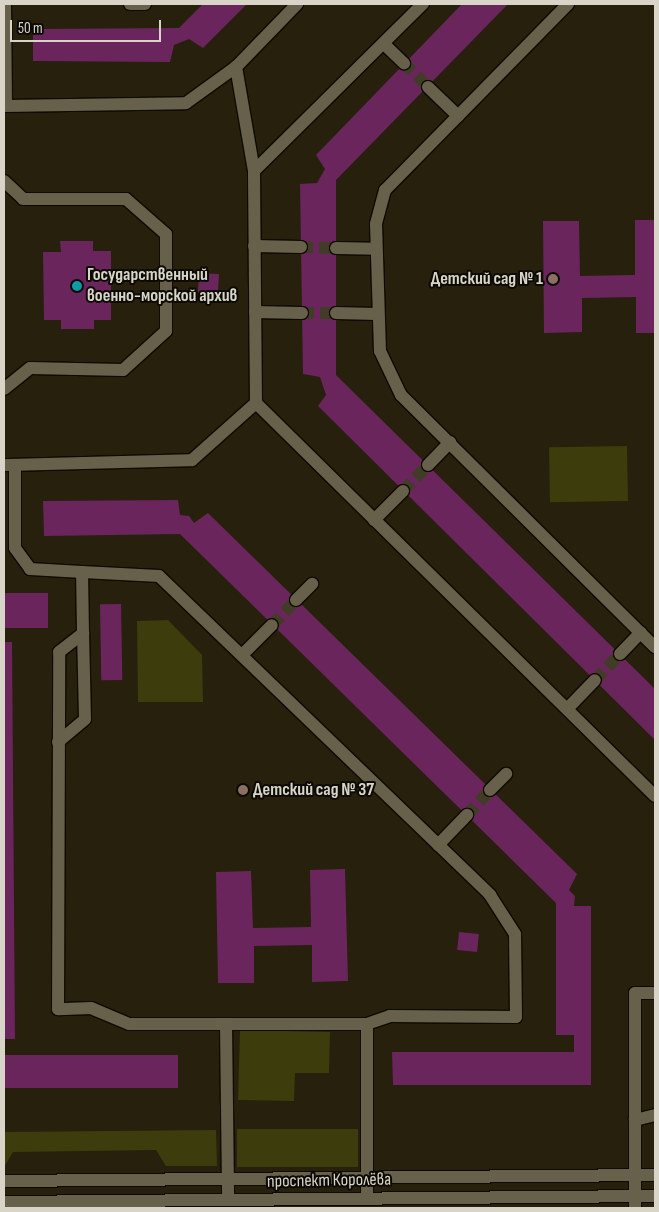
<!DOCTYPE html>
<html>
<head>
<meta charset="utf-8">
<style>
  body { margin:0 }
  #map { position:relative; width:659px; height:1212px; overflow:hidden; background:#26200c; font-family:"Sofia Sans Condensed",sans-serif }
  div>[style] { position:absolute }
  .green>* { inset:0; background:#3c3c0d; transform-origin:0 0 }
  .building>* { inset:0; background:#6a255d; transform-origin:0 0 }
  .minor-tunnel>* { height:12px; margin-top:-6px; transform-origin:0; background:repeating-linear-gradient(90deg,#413b28 0 12px,transparent 0 18px) }
  .roads { filter:drop-shadow(1px 0 #0f0a00) drop-shadow(-1px 0 #0f0a00) drop-shadow(0 1px #0f0a00) drop-shadow(0 -1px #0f0a00) }
  .minor>* { height:12px; margin:-6px; padding:0 6px; transform-origin:6px; border-radius:6px; background:#67614b }
  .dots>* { width:14px; height:14px; translate:-50% -50%; box-sizing:border-box; border:2px solid #0c0a04; border-radius:50% }
  span { translate:-50% -50%; white-space:nowrap; text-align:center; line-height:1.15; -webkit-text-stroke:4px #0c0a04; paint-order:stroke }
  .poi-label { font-size:18px; color:#d8d5c8; font-weight:700 }
  .left { translate:0 -50%; text-align:left }
  .right { translate:-100% -50%; text-align:right }
  .street-label { font-size:18px; color:#d8d5c8 }
  .frame { position:absolute; inset:0; border:5px solid #d8d5c8; pointer-events:none }
  .scale { position:absolute; left:10px; top:20px; width:151px; height:22px; box-sizing:border-box; border:2px solid #d8d5c8; border-top:0; padding-left:6px; font-size:15px; line-height:18px; white-space:nowrap; color:#d8d5c8; -webkit-text-stroke:4px #0c0a04; paint-order:stroke }
</style>
</head>
<body>
<div id="map">
  <div class="green">
    <div style="left:627px;top:446px;width:55px;height:78px;rotate:89deg"></div>
    <div style="clip-path:polygon(168px 620px,202px 655px,203px 702px,138px 702px,137px 621px)"></div>
    <div style="clip-path:polygon(240px 1030px,330px 1032px,329px 1073px,295px 1073px,294px 1101px,238px 1100px)"></div>
    <div style="left:237px;top:1129px;width:121px;height:38px"></div>
    <div style="clip-path:polygon(216px 1130px,217px 1166px,166px 1166px,156px 1150px,13px 1152px,4px 1167px,4px 1132px)"></div>
  </div>
  <div class="building">
    <div style="clip-path:polygon(203px 4px,247px 4px,203px 48px,189px 39px,174px 45px,170px 62px,33px 61px,33px 29px,179px 28px)"></div>
    <div style="clip-path:polygon(462px 4px,508px 4px,336px 180px,336px 375px,655px 689px,655px 740px,318px 406px,326px 395px,320px 377px,303px 374px,300px 184px,317px 183px,325px 169px,316px 155px)"></div>
    <div style="clip-path:polygon(635px 220px,655px 220px,655px 333px,636px 333px,636px 297px,582px 298px,582px 332px,544px 333px,543px 221px,579px 221px,580px 276px,635px 275px)"></div>
    <div style="clip-path:polygon(60px 241px,93px 241px,93px 251px,111px 251px,111px 320px,94px 320px,94px 329px,61px 329px,61px 320px,44px 320px,43px 252px,61px 252px)"></div>
    <div style="left:199px;top:273px;width:20px;height:21px;rotate:3deg"></div>
    <div style="clip-path:polygon(178px 500px,180px 515px,189px 516px,194px 523px,208px 513px,577px 874px,569px 890px,575px 896px,574px 906px,591px 906px,591px 1085px,393px 1085px,392px 1052px,574px 1052px,574px 1035px,556px 1035px,556px 903px,180px 534px,44px 536px,43px 501px)"></div>
    <div style="left:4px;top:593px;width:44px;height:35px"></div>
    <div style="left:121px;top:604px;width:76px;height:21px;rotate:89deg"></div>
    <div style="clip-path:polygon(4px 642px,12px 642px,15px 1039px,4px 1039px)"></div>
    <div style="clip-path:polygon(345px 869px,348px 981px,312px 982px,312px 945px,254px 946px,254px 983px,218px 983px,216px 872px,251px 871px,253px 928px,311px 927px,310px 870px)"></div>
    <div style="left:459px;top:932px;width:20px;height:18px;rotate:6deg"></div>
    <div style="left:178px;top:1055px;width:33px;height:174px;rotate:90deg"></div>
  </div>
  <div class="minor-tunnel">
    <div style="left:404px;top:63px;width:34px;rotate:45deg"></div>
    <div style="left:301px;top:247px;width:35px;rotate:2deg"></div>
    <div style="left:302px;top:313px;width:34px"></div>
    <div style="left:403px;top:491px;width:36px;rotate:-46deg"></div>
    <div style="left:272px;top:625px;width:35px;rotate:-46deg"></div>
    <div style="left:595px;top:680px;width:36px;rotate:-46deg"></div>
    <div style="left:467px;top:815px;width:34px;rotate:-47deg"></div>
  </div>
  <div class="roads">
    <div class="minor">
      <div style="left:5px;top:4px;width:101px;rotate:89.4deg"></div>
      <div style="left:130px;top:4px;width:15px"></div>
      <div style="left:568px;top:4px;width:261px;rotate:134.5deg"></div>
      <div style="left:385px;top:190px;width:35px;rotate:105deg"></div>
      <div style="left:376px;top:224px;width:127px;rotate:88.2deg"></div>
      <div style="left:380px;top:351px;width:49px;rotate:64.5deg"></div>
      <div style="left:401px;top:395px;width:358px;rotate:44.8deg"></div>
      <div style="left:384px;top:44px;width:28px;rotate:44deg"></div>
      <div style="left:428px;top:87px;width:42px;rotate:44deg"></div>
      <div style="left:4px;top:106px;width:182px;rotate:-0.9deg"></div>
      <div style="left:186px;top:103px;width:62px;rotate:-35.8deg"></div>
      <div style="left:236px;top:67px;width:88px;rotate:-45.9deg"></div>
      <div style="left:254px;top:171px;width:238px;rotate:-44.7deg"></div>
      <div style="left:4px;top:181px;width:26px;rotate:43deg"></div>
      <div style="left:23px;top:199px;width:103px"></div>
      <div style="left:126px;top:199px;width:53px;rotate:41.2deg"></div>
      <div style="left:166px;top:234px;width:97px;rotate:90deg"></div>
      <div style="left:166px;top:331px;width:58px;rotate:137.8deg"></div>
      <div style="left:123px;top:370px;width:93px;rotate:-178.8deg"></div>
      <div style="left:30px;top:368px;width:33px;rotate:141deg"></div>
      <div style="left:254px;top:246px;width:47px;rotate:1.2deg"></div>
      <div style="left:336px;top:248px;width:39px;rotate:1deg"></div>
      <div style="left:255px;top:312px;width:47px;rotate:1.2deg"></div>
      <div style="left:336px;top:313px;width:41px;rotate:1.4deg"></div>
      <div style="left:256px;top:403px;width:560px;rotate:44.57deg"></div>
      <div style="left:4px;top:465px;width:188px;rotate:-1.5deg"></div>
      <div style="left:192px;top:460px;width:86px;rotate:-41.7deg"></div>
      <div style="left:256px;top:403px;width:232px;rotate:-90.5deg"></div>
      <div style="left:254px;top:171px;width:106px;rotate:-99.8deg"></div>
      <div style="left:15px;top:465px;width:83px;rotate:90deg"></div>
      <div style="left:15px;top:548px;width:26px;rotate:54deg"></div>
      <div style="left:30px;top:569px;width:52px;rotate:3.3deg"></div>
      <div style="left:82px;top:572px;width:77px;rotate:3deg"></div>
      <div style="left:159px;top:576px;width:460px;rotate:43.9deg"></div>
      <div style="left:490px;top:895px;width:46px;rotate:57.3deg"></div>
      <div style="left:515px;top:934px;width:83px;rotate:89.3deg"></div>
      <div style="left:516px;top:1017px;width:126px;rotate:-179.5deg"></div>
      <div style="left:390px;top:1016px;width:24px;rotate:161deg"></div>
      <div style="left:367px;top:1024px;width:238px;rotate:180deg"></div>
      <div style="left:129px;top:1024px;width:41px;rotate:-157.2deg"></div>
      <div style="left:91px;top:1008px;width:33px;rotate:178deg"></div>
      <div style="left:58px;top:1009px;width:357px;rotate:-89.8deg"></div>
      <div style="left:59px;top:652px;width:31px;rotate:-38deg"></div>
      <div style="left:83px;top:633px;width:61px;rotate:-90.9deg"></div>
      <div style="left:428px;top:465px;width:32px;rotate:-46deg"></div>
      <div style="left:374px;top:520px;width:41px;rotate:-45deg"></div>
      <div style="left:296px;top:600px;width:23px;rotate:-45deg"></div>
      <div style="left:620px;top:654px;width:30px;rotate:-46deg"></div>
      <div style="left:242px;top:655px;width:42px;rotate:-45deg"></div>
      <div style="left:567px;top:709px;width:40px;rotate:-46deg"></div>
      <div style="left:58px;top:742px;width:35px;rotate:-40deg"></div>
      <div style="left:85px;top:719px;width:86px;rotate:-91.3deg"></div>
      <div style="left:490px;top:790px;width:23px;rotate:-45deg"></div>
      <div style="left:438px;top:845px;width:42px;rotate:-46deg"></div>
      <div style="left:226px;top:1025px;width:175px;rotate:89.3deg"></div>
      <div style="left:635px;top:1120px;width:21px;rotate:-14deg"></div>
      <div style="left:4px;top:1181px;width:651px;rotate:-0.53deg"></div>
      <div style="left:367px;top:1198px;width:174px;rotate:-90deg"></div>
      <div style="left:4px;top:1202px;width:651px;rotate:-0.53deg"></div>
      <div style="left:635px;top:1208px;width:215px;rotate:-90deg"></div>
      <div style="left:635px;top:993px;width:20px"></div>
    </div>
  </div>
  <div class="dots">
    <div style="left:553px;top:279px;background:#8d6e63"></div>
    <div style="left:77px;top:286px;background:#0f9aa8"></div>
    <div style="left:243px;top:790px;background:#8d6e63"></div>
  </div>
  <div class="poi-label">
    <span class="left" style="left:87px;top:286px">Государственный<br>военно-морской архив</span>
    <span class="right" style="left:543px;top:279px">Детский сад № 1</span>
    <span class="left" style="left:253px;top:790px">Детский сад № 37</span>
  </div>
  <div class="street-label">
    <span style="left:329px;top:1181px;rotate:-1deg">проспект Королёва</span>
  </div>
  <div class="frame"></div>
  <div class="scale">50 m</div>
</div>
</body>
</html>
